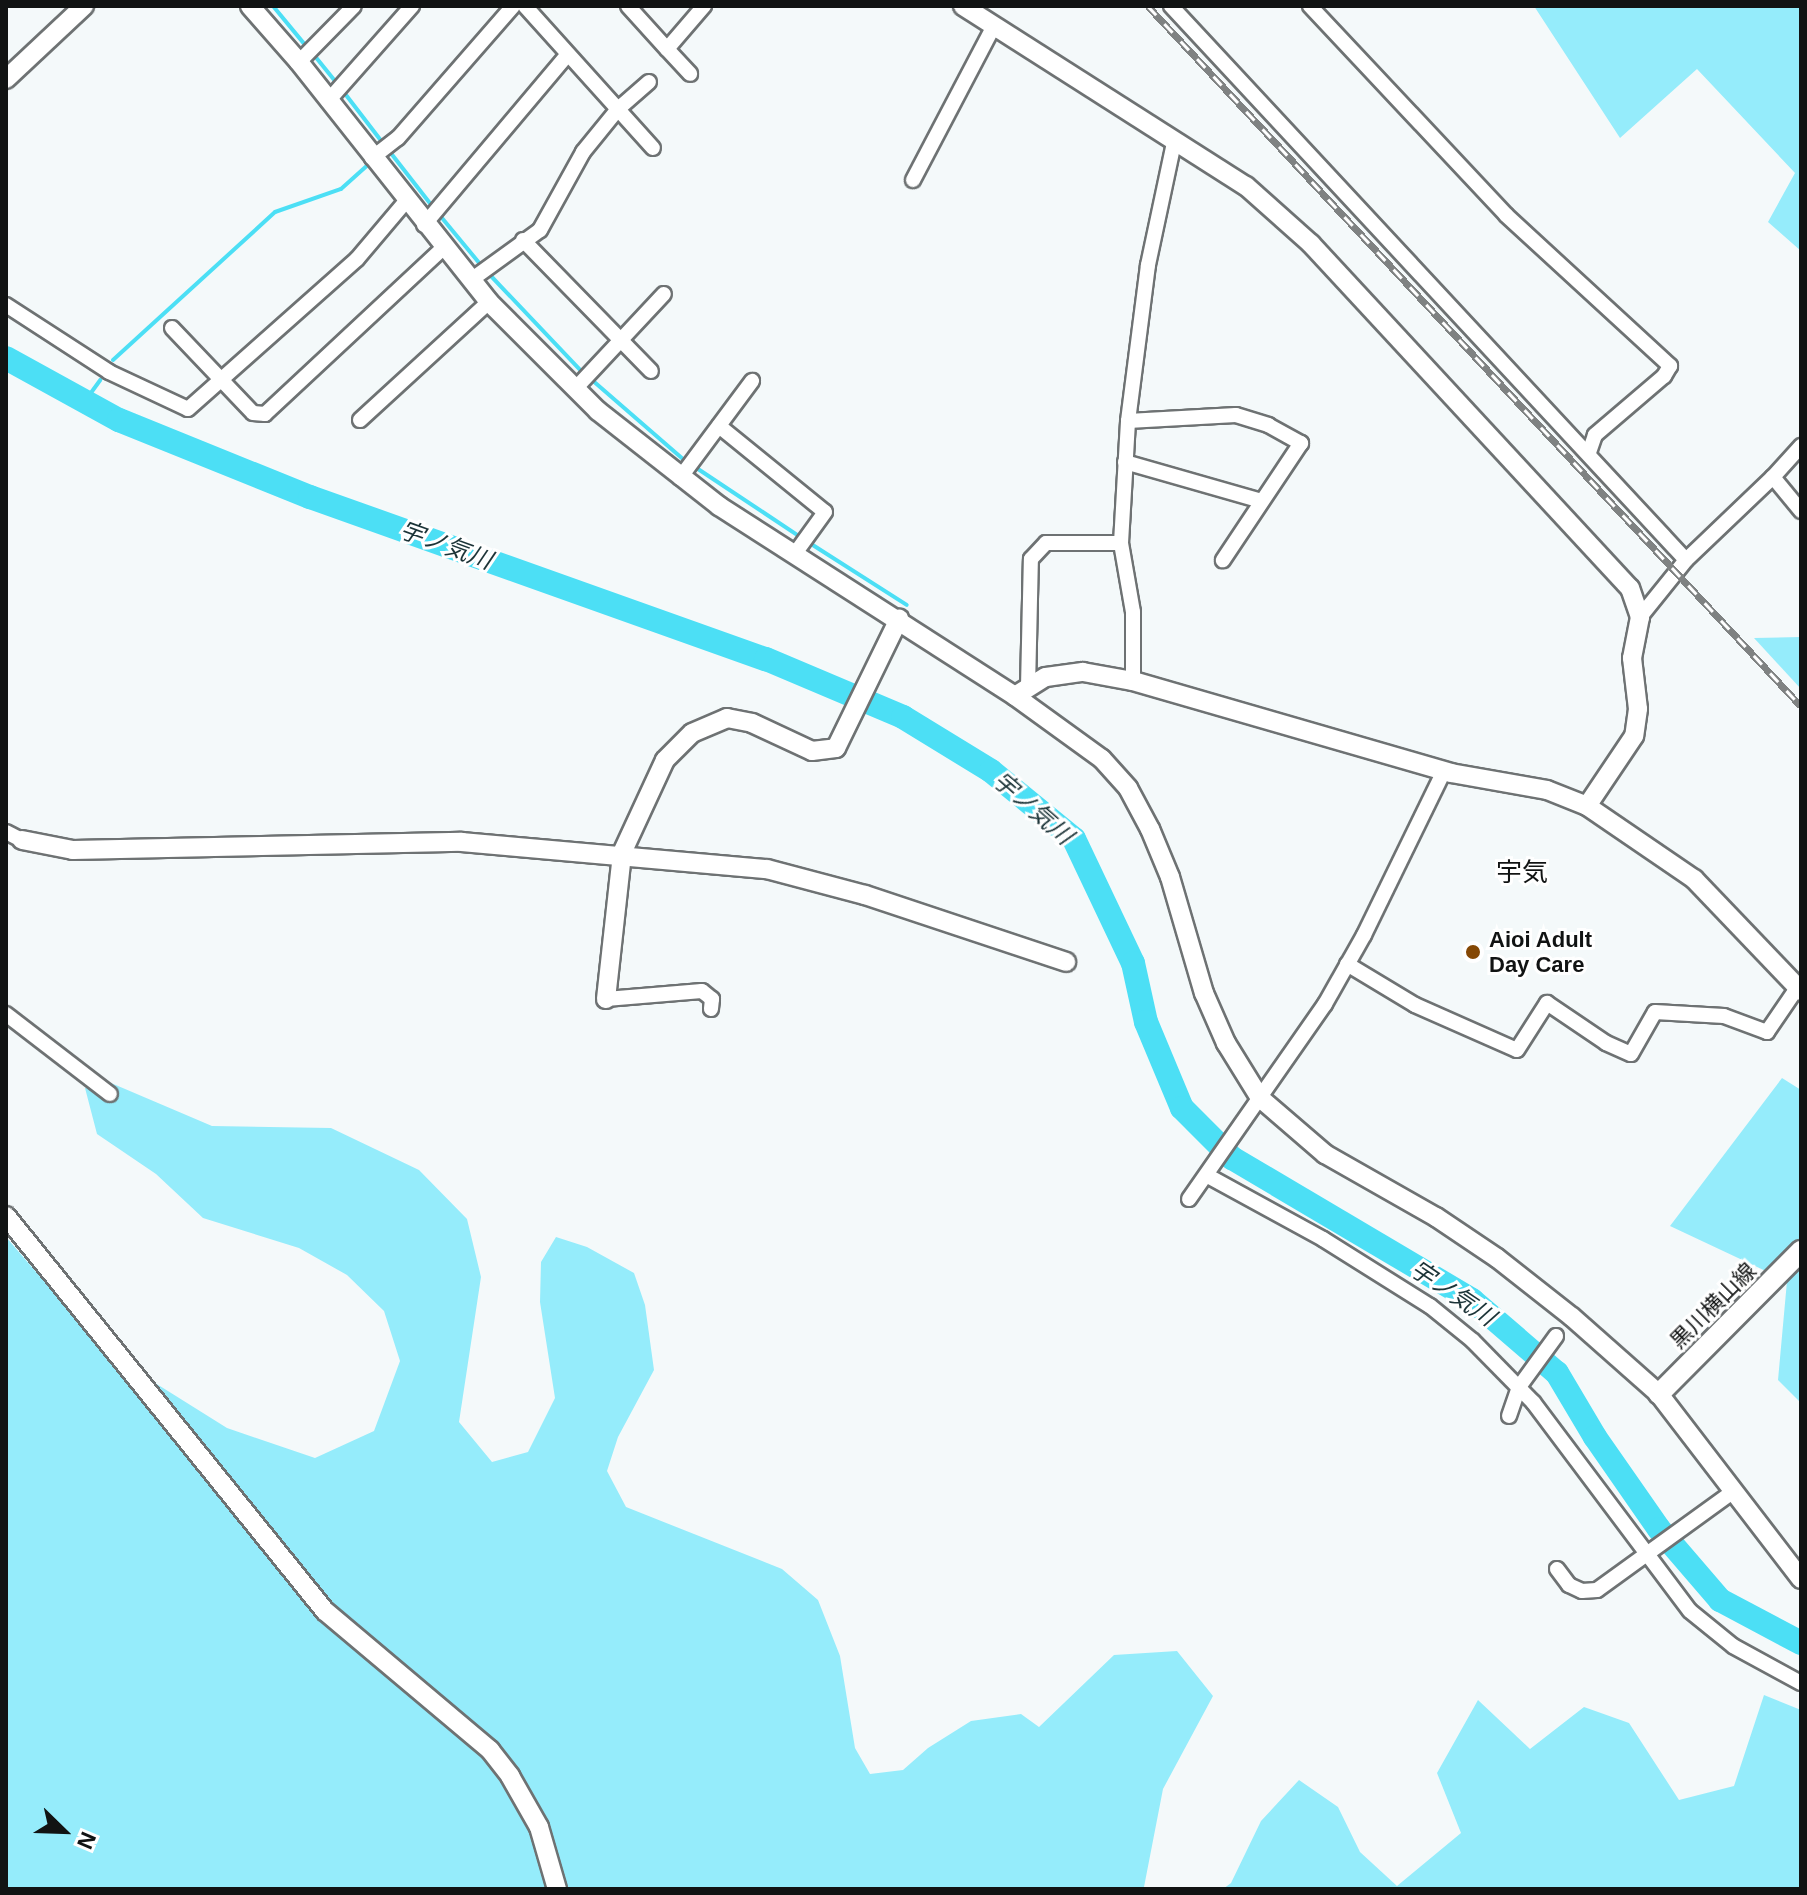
<!DOCTYPE html>
<html>
<head>
<meta charset="utf-8">
<style>
  body { margin:0 }
  #map { position:relative; width:1807px; height:1895px; overflow:hidden; background:#f4f9fa; font-family:Helvetica,"Noto Sans JP",sans-serif }
  div>[style] { position:absolute }
  .green>* { inset:0; background:#95ecfb }
  .stream>* { height:4px; margin:-2px; padding:0 2px; transform-origin:2px; border-radius:2px; background:#4cdff5 }
  .river>* { height:24px; margin:-12px; padding:0 12px; transform-origin:12px; border-radius:12px; background:#4cdff5 }
  .roads { filter:drop-shadow(2px 0 #6e7273) drop-shadow(-2px 0 #6e7273) drop-shadow(0 2px #6e7273) drop-shadow(0 -2px #6e7273) }
  .minor>* { height:14px; margin:-7px; padding:0 7px; transform-origin:7px; border-radius:7px; background:#fff }
  .tertiary>* { height:18px; margin:-9px; padding:0 9px; transform-origin:9px; border-radius:9px; background:#fff }
  .secondary>* { height:20px; margin:-10px; padding:0 10px; transform-origin:10px; border-radius:10px; background:#fff }
  .rail>* { height:7px; margin-top:-3.5px; transform-origin:0; background:repeating-linear-gradient(90deg,#fff 0 12px,#7f8282 0 24px); box-sizing:border-box; border-block:2px solid #7f8282 }
  .dots>* { width:22px; height:22px; translate:-50% -50%; box-sizing:border-box; border:4px solid #fff; border-radius:50% }
  span { translate:-50% -50%; white-space:nowrap; text-align:center; line-height:1.15; -webkit-text-stroke:6px #fff; paint-order:stroke }
  .poi-label { font-size:22px; color:#111313; font-weight:700 }
  .left { translate:0 -50%; text-align:left }
  .street-label { font-size:22px; color:#111313 }
  .water-label { font-size:24px; color:#1c3438; font-style:italic }
  .quarter-label { font-size:26px; color:#111313 }
  .frame { position:absolute; inset:0; border:8px solid #111313; pointer-events:none }
  .north { position:absolute; left:24px; top:1791px; width:80px; height:80px; -webkit-text-stroke:6px #fff; paint-order:stroke; rotate:113deg; font-size:22px; font-weight:700; line-height:32px; text-align:center; color:#111313 }
  .north::after { content:''; display:block; margin:auto; width:28px; height:36px; background:#111313; clip-path:polygon(50% 0,100% 100%,50% 72%,0 100%) }
</style>
</head>
<body>
<div id="map">
  <div class="green">
    <div style="clip-path:polygon(1534px 6px,1801px 6px,1801px 251px,1768px 222px,1795px 173px,1697px 69px,1620px 138px)"></div>
    <div style="clip-path:polygon(1801px 637px,1801px 689px,1754px 638px)"></div>
    <div style="clip-path:polygon(1782px 1078px,1801px 1090px,1801px 1403px,1778px 1380px,1787px 1281px,1670px 1226px)"></div>
    <div style="clip-path:polygon(111px 1083px,212px 1126px,331px 1128px,419px 1170px,467px 1219px,481px 1277px,459px 1422px,492px 1462px,528px 1452px,555px 1398px,540px 1302px,541px 1262px,556px 1237px,587px 1247px,634px 1273px,645px 1305px,654px 1370px,618px 1437px,607px 1471px,626px 1507px,782px 1569px,818px 1600px,840px 1656px,855px 1748px,870px 1774px,903px 1770px,928px 1748px,971px 1721px,1021px 1714px,1039px 1727px,1114px 1655px,1177px 1651px,1213px 1696px,1163px 1789px,1144px 1887px,1148px 1889px,6px 1889px,6px 1237px,104px 1351px,227px 1428px,315px 1458px,374px 1431px,400px 1361px,384px 1311px,347px 1275px,299px 1248px,203px 1218px,156px 1174px,97px 1134px,85px 1088px)"></div>
    <div style="clip-path:polygon(1764px 1695px,1801px 1710px,1801px 1889px,1223px 1889px,1231px 1883px,1261px 1821px,1299px 1780px,1338px 1807px,1360px 1852px,1397px 1886px,1461px 1833px,1437px 1773px,1478px 1700px,1530px 1749px,1584px 1707px,1629px 1723px,1679px 1800px,1734px 1786px)"></div>
  </div>
  <div class="stream">
    <div style="left:273px;top:6px;width:52px;rotate:50.5deg"></div>
    <div style="left:314px;top:55px;width:36px;rotate:51deg"></div>
    <div style="left:346px;top:95px;width:59px;rotate:52.5deg"></div>
    <div style="left:390px;top:152px;width:70px;rotate:52deg"></div>
    <div style="left:442px;top:218px;width:60px;rotate:50.4deg"></div>
    <div style="left:490px;top:275px;width:135px;rotate:46.5deg"></div>
    <div style="left:113px;top:360px;width:219px;rotate:-42.4deg"></div>
    <div style="left:275px;top:212px;width:70px;rotate:-19.2deg"></div>
    <div style="left:341px;top:189px;width:36px;rotate:-42deg"></div>
    <div style="left:592px;top:380px;width:122px;rotate:41deg"></div>
    <div style="left:85px;top:401px;width:26px;rotate:-54deg"></div>
    <div style="left:695px;top:467px;width:128px;rotate:33.6deg"></div>
    <div style="left:808px;top:542px;width:117px;rotate:32.5deg"></div>
  </div>
  <div class="river">
    <div style="left:6px;top:358px;width:129px;rotate:28.8deg"></div>
    <div style="left:119px;top:420px;width:206px;rotate:22deg"></div>
    <div style="left:310px;top:497px;width:484px;rotate:19.6deg"></div>
    <div style="left:766px;top:659px;width:149px;rotate:22.9deg"></div>
    <div style="left:903px;top:717px;width:103px;rotate:31.5deg"></div>
    <div style="left:991px;top:771px;width:107px;rotate:39.3deg"></div>
    <div style="left:1074px;top:839px;width:137px;rotate:64.6deg"></div>
    <div style="left:1133px;top:963px;width:60px;rotate:77.6deg"></div>
    <div style="left:1146px;top:1022px;width:93px;rotate:67.3deg"></div>
    <div style="left:1182px;top:1108px;width:71px;rotate:45deg"></div>
    <div style="left:1232px;top:1158px;width:279px;rotate:30.6deg"></div>
    <div style="left:1472px;top:1300px;width:112px;rotate:40.7deg"></div>
    <div style="left:1557px;top:1373px;width:74px;rotate:59.3deg"></div>
    <div style="left:1595px;top:1437px;width:112px;rotate:55.2deg"></div>
    <div style="left:1659px;top:1529px;width:94px;rotate:49.3deg"></div>
    <div style="left:1720px;top:1600px;width:92px;rotate:28deg"></div>
  </div>
  <div class="roads">
    <div class="minor">
      <div style="left:525px;top:6px;width:191px;rotate:48deg"></div>
      <div style="left:628px;top:6px;width:58px;rotate:47.8deg"></div>
      <div style="left:667px;top:49px;width:57px;rotate:-49.3deg"></div>
      <div style="left:1171px;top:6px;width:756px;rotate:47.09deg"></div>
      <div style="left:1310px;top:6px;width:287px;rotate:46.8deg"></div>
      <div style="left:1506px;top:215px;width:223px;rotate:42.6deg"></div>
      <div style="left:1670px;top:366px;width:12px;rotate:121deg"></div>
      <div style="left:1664px;top:376px;width:91px;rotate:139.5deg"></div>
      <div style="left:1595px;top:435px;width:18px;rotate:109deg"></div>
      <div style="left:667px;top:49px;width:34px;rotate:47deg"></div>
      <div style="left:299px;top:62px;width:78px;rotate:-45.5deg"></div>
      <div style="left:328px;top:101px;width:127px;rotate:-48.5deg"></div>
      <div style="left:372px;top:158px;width:33px;rotate:-38deg"></div>
      <div style="left:398px;top:138px;width:175px;rotate:-48.9deg"></div>
      <div style="left:913px;top:180px;width:174px;rotate:-62.3deg"></div>
      <div style="left:424px;top:225px;width:222px;rotate:-49.9deg"></div>
      <div style="left:523px;top:240px;width:183px;rotate:45.7deg"></div>
      <div style="left:471px;top:280px;width:85px;rotate:-35.9deg"></div>
      <div style="left:540px;top:230px;width:89px;rotate:-61.1deg"></div>
      <div style="left:583px;top:152px;width:55px;rotate:-50.9deg"></div>
      <div style="left:618px;top:109px;width:41px;rotate:-41.1deg"></div>
      <div style="left:6px;top:305px;width:123px;rotate:33deg"></div>
      <div style="left:109px;top:372px;width:87px;rotate:25.1deg"></div>
      <div style="left:188px;top:409px;width:226px;rotate:-41.6deg"></div>
      <div style="left:357px;top:259px;width:76px;rotate:-49.8deg"></div>
      <div style="left:172px;top:328px;width:117px;rotate:46.4deg"></div>
      <div style="left:253px;top:413px;width:12px;rotate:5deg"></div>
      <div style="left:265px;top:414px;width:243px;rotate:-43deg"></div>
      <div style="left:575px;top:389px;width:130px;rotate:-46.9deg"></div>
      <div style="left:360px;top:420px;width:175px;rotate:-42.5deg"></div>
      <div style="left:1128px;top:421px;width:108px;rotate:-3.2deg"></div>
      <div style="left:1236px;top:415px;width:34px;rotate:17deg"></div>
      <div style="left:1268px;top:425px;width:38px;rotate:29deg"></div>
      <div style="left:1301px;top:443px;width:141px;rotate:123.7deg"></div>
      <div style="left:719px;top:426px;width:136px;rotate:39.1deg"></div>
      <div style="left:825px;top:512px;width:53px;rotate:125.8deg"></div>
      <div style="left:1125px;top:462px;width:142px;rotate:15.9deg"></div>
      <div style="left:1773px;top:477px;width:44px;rotate:50.5deg"></div>
      <div style="left:680px;top:478px;width:121px;rotate:-53.4deg"></div>
      <div style="left:1640px;top:617px;width:73px;rotate:-51.1deg"></div>
      <div style="left:1686px;top:560px;width:120px;rotate:-43.7deg"></div>
      <div style="left:1773px;top:477px;width:42px;rotate:-47.9deg"></div>
      <div style="left:1133px;top:681px;width:69px;rotate:-90deg"></div>
      <div style="left:1133px;top:612px;width:70px;rotate:-99.9deg"></div>
      <div style="left:1121px;top:543px;width:122px;rotate:-86.7deg"></div>
      <div style="left:1128px;top:421px;width:157px;rotate:-82.7deg"></div>
      <div style="left:1148px;top:265px;width:125px;rotate:-78deg"></div>
      <div style="left:1028px;top:687px;width:128px;rotate:-88.7deg"></div>
      <div style="left:1031px;top:559px;width:22px;rotate:-47deg"></div>
      <div style="left:1046px;top:543px;width:75px"></div>
      <div style="left:6px;top:832px;width:18px;rotate:27deg"></div>
      <div style="left:1347px;top:964px;width:79px;rotate:31.1deg"></div>
      <div style="left:1415px;top:1005px;width:111px;rotate:23.8deg"></div>
      <div style="left:1517px;top:1050px;width:56px;rotate:-57.4deg"></div>
      <div style="left:1547px;top:1003px;width:71px;rotate:34.1deg"></div>
      <div style="left:1606px;top:1043px;width:27px;rotate:24deg"></div>
      <div style="left:1631px;top:1054px;width:48px;rotate:-60.3deg"></div>
      <div style="left:1655px;top:1012px;width:69px;rotate:3.3deg"></div>
      <div style="left:1724px;top:1016px;width:46px;rotate:20.4deg"></div>
      <div style="left:1767px;top:1032px;width:53px;rotate:-55.7deg"></div>
      <div style="left:606px;top:999px;width:96px;rotate:-4.8deg"></div>
      <div style="left:702px;top:991px;width:13px;rotate:39deg"></div>
      <div style="left:712px;top:999px;width:10px;rotate:96deg"></div>
      <div style="left:6px;top:1014px;width:131px;rotate:37.6deg"></div>
      <div style="left:1208px;top:1176px;width:131px;rotate:28.7deg"></div>
      <div style="left:1323px;top:1239px;width:126px;rotate:32.1deg"></div>
      <div style="left:1430px;top:1306px;width:55px;rotate:39.1deg"></div>
      <div style="left:1473px;top:1341px;width:86px;rotate:45.5deg"></div>
      <div style="left:1533px;top:1402px;width:261px;rotate:53.1deg"></div>
      <div style="left:1690px;top:1611px;width:55px;rotate:39.1deg"></div>
      <div style="left:1733px;top:1646px;width:77px;rotate:28.6deg"></div>
      <div style="left:1189px;top:1199px;width:238px;rotate:-55.1deg"></div>
      <div style="left:1325px;top:1004px;width:79px;rotate:-60.5deg"></div>
      <div style="left:1364px;top:935px;width:182px;rotate:-64deg"></div>
      <div style="left:1509px;top:1416px;width:31px;rotate:-71deg"></div>
      <div style="left:1519px;top:1387px;width:63px;rotate:-54deg"></div>
      <div style="left:1557px;top:1569px;width:20px;rotate:53deg"></div>
      <div style="left:1569px;top:1585px;width:14px;rotate:25deg"></div>
      <div style="left:1582px;top:1591px;width:15px;rotate:-4deg"></div>
      <div style="left:1597px;top:1590px;width:170px;rotate:-35.9deg"></div>
    </div>
    <div class="tertiary">
      <div style="left:250px;top:6px;width:74px;rotate:48.8deg"></div>
      <div style="left:299px;top:62px;width:306px;rotate:51.6deg"></div>
      <div style="left:489px;top:302px;width:154px;rotate:45deg"></div>
      <div style="left:598px;top:411px;width:154px;rotate:38.1deg"></div>
      <div style="left:719px;top:506px;width:352px;rotate:32.7deg"></div>
      <div style="left:1015px;top:696px;width:107px;rotate:35.9deg"></div>
      <div style="left:1102px;top:759px;width:39px;rotate:48deg"></div>
      <div style="left:1128px;top:788px;width:47px;rotate:61.8deg"></div>
      <div style="left:1150px;top:829px;width:52px;rotate:67.4deg"></div>
      <div style="left:1170px;top:877px;width:121px;rotate:73.7deg"></div>
      <div style="left:1204px;top:993px;width:55px;rotate:66.3deg"></div>
      <div style="left:1226px;top:1043px;width:65px;rotate:58.3deg"></div>
      <div style="left:1260px;top:1098px;width:86px;rotate:40.7deg"></div>
      <div style="left:1325px;top:1154px;width:128px;rotate:29.6deg"></div>
      <div style="left:1436px;top:1217px;width:73px;rotate:33.9deg"></div>
      <div style="left:1497px;top:1258px;width:95px;rotate:38.2deg"></div>
      <div style="left:1572px;top:1317px;width:116px;rotate:41.5deg"></div>
      <div style="left:1659px;top:1394px;width:233px;rotate:52.5deg"></div>
      <div style="left:963px;top:6px;width:335px;rotate:32.5deg"></div>
      <div style="left:1246px;top:186px;width:87px;rotate:41.7deg"></div>
      <div style="left:1311px;top:244px;width:469px;rotate:47.2deg"></div>
      <div style="left:1630px;top:588px;width:31px;rotate:71deg"></div>
      <div style="left:1640px;top:617px;width:42px;rotate:101deg"></div>
      <div style="left:1632px;top:658px;width:51px;rotate:83.3deg"></div>
      <div style="left:1638px;top:709px;width:27px;rotate:98deg"></div>
      <div style="left:1634px;top:736px;width:84px;rotate:123.9deg"></div>
      <div style="left:6px;top:79px;width:107px;rotate:-43.1deg"></div>
      <div style="left:1015px;top:696px;width:36px;rotate:-32deg"></div>
      <div style="left:1046px;top:677px;width:37px;rotate:-8deg"></div>
      <div style="left:1083px;top:672px;width:51px;rotate:10.2deg"></div>
      <div style="left:1133px;top:681px;width:331px;rotate:16.1deg"></div>
      <div style="left:1451px;top:773px;width:97px;rotate:10deg"></div>
      <div style="left:1547px;top:790px;width:43px;rotate:21.8deg"></div>
      <div style="left:1587px;top:806px;width:130px;rotate:34.3deg"></div>
      <div style="left:1694px;top:879px;width:155px;rotate:46.3deg"></div>
      <div style="left:22px;top:840px;width:52px;rotate:11.1deg"></div>
      <div style="left:73px;top:850px;width:389px;rotate:-1.2deg"></div>
      <div style="left:462px;top:842px;width:306px;rotate:5.1deg"></div>
      <div style="left:767px;top:869px;width:101px;rotate:14.9deg"></div>
      <div style="left:865px;top:895px;width:212px;rotate:18.4deg"></div>
      <div style="left:606px;top:999px;width:147px;rotate:-83.7deg"></div>
      <div style="left:622px;top:853px;width:102px;rotate:-65.2deg"></div>
      <div style="left:665px;top:760px;width:38px;rotate:-45deg"></div>
      <div style="left:692px;top:733px;width:38px;rotate:-23deg"></div>
      <div style="left:727px;top:718px;width:25px;rotate:11deg"></div>
      <div style="left:752px;top:723px;width:66px;rotate:25deg"></div>
      <div style="left:812px;top:751px;width:24px;rotate:-7deg"></div>
      <div style="left:836px;top:748px;width:144px;rotate:-64deg"></div>
      <div style="left:6px;top:1216px;width:508px;rotate:51.08deg"></div>
      <div style="left:325px;top:1611px;width:216px;rotate:40.1deg"></div>
      <div style="left:490px;top:1750px;width:33px;rotate:52deg"></div>
      <div style="left:510px;top:1776px;width:59px;rotate:60.4deg"></div>
      <div style="left:539px;top:1827px;width:65px;rotate:73.8deg"></div>
    </div>
    <div class="secondary">
      <div style="left:1659px;top:1394px;width:202px;rotate:-45.2deg"></div>
    </div>
  </div>
  <div class="rail">
    <div style="left:1148px;top:6px;width:957px;rotate:46.99deg"></div>
  </div>
  <div class="dots">
    <div style="left:1473px;top:952px;background:#844704"></div>
  </div>
  <div class="poi-label">
    <span class="left" style="left:1489px;top:952px">Aioi Adult<br>Day Care</span>
  </div>
  <div class="street-label">
    <span style="left:1713px;top:1306px;rotate:-45deg">黒川横山線</span>
  </div>
  <div class="water-label">
    <span style="left:446px;top:545px;rotate:20deg">宇ノ気川</span>
    <span style="left:1033px;top:808px;rotate:41deg">宇ノ気川</span>
    <span style="left:1453px;top:1293px;rotate:34deg">宇ノ気川</span>
  </div>
  <div class="quarter-label">
    <span style="left:1522px;top:873px">宇気</span>
  </div>
  <div class="frame"></div>
  <div class="north">N</div>
</div>
</body>
</html>
